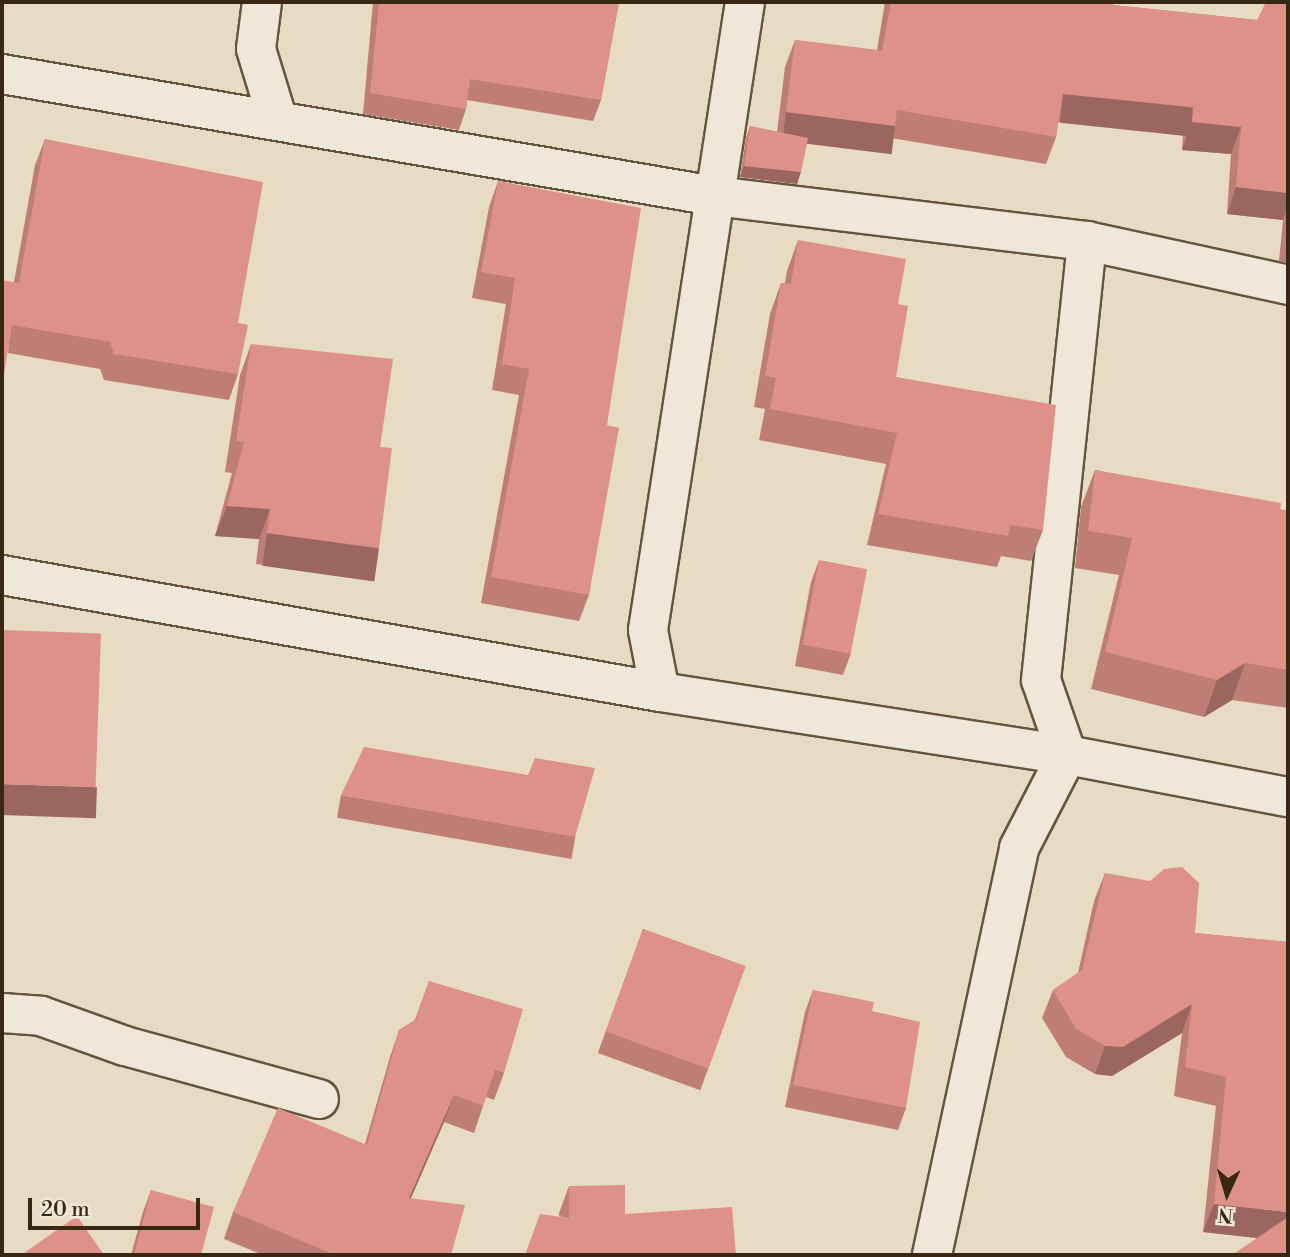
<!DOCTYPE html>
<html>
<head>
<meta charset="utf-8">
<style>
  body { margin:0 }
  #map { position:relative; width:1290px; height:1257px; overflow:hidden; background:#e7dbc3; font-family:"Libre Bodoni",serif }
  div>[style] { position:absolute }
  .roads { filter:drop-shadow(2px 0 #64553f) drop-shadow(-2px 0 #64553f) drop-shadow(0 2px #64553f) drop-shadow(0 -2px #64553f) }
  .street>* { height:38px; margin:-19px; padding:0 19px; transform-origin:19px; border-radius:19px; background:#efe8d8 }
  .wall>* { inset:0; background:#be7d75; transform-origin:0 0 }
  .shaded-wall>* { inset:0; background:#9b665f; transform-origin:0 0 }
  .building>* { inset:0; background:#dd9188; transform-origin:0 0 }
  span { translate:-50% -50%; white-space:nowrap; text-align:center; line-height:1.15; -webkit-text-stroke:7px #efe8d8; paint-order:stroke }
  .frame { position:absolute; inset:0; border:4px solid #382813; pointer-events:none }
  .north { position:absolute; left:1192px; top:1159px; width:70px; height:70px; -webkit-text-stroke:5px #efe8d8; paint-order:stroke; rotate:184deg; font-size:19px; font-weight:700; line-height:28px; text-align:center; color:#382813 }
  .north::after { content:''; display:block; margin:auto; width:24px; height:32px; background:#382813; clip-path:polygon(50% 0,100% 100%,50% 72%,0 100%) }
  .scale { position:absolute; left:28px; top:1198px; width:172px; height:32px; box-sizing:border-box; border:4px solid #382813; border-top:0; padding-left:9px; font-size:21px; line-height:24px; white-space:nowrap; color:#382813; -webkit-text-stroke:5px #efe8d8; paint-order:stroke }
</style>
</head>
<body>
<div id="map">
  <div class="roads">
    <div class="street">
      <div style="left:262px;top:2px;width:47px;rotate:97.3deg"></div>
      <div style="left:256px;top:49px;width:75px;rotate:73deg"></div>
      <div style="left:2px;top:74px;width:722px;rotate:9.72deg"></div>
      <div style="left:714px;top:196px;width:376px;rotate:6.9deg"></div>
      <div style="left:1087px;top:241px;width:206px;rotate:12.3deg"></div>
      <div style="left:2px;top:575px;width:668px;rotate:10.08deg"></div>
      <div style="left:660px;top:692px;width:412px;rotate:8.8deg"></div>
      <div style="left:1067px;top:755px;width:225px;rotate:10.8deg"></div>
      <div style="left:660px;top:692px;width:63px;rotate:-101deg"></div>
      <div style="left:648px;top:630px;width:635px;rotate:-81.22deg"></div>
      <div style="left:2px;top:1013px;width:39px;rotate:4deg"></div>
      <div style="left:41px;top:1016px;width:89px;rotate:19.7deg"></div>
      <div style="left:125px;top:1046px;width:201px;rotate:15.3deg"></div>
      <div style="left:932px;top:1255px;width:416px;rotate:-77.9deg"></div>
      <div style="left:1019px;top:848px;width:105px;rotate:-62.7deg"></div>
      <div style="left:1067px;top:755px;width:79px;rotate:-109.1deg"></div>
      <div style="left:1041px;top:680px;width:441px;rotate:-84deg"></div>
    </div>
  </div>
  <div class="wall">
    <div style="clip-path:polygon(373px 2px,619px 2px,601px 100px,593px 121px,467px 100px,466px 109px,459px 130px,363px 114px)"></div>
    <div style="clip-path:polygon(885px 2px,1114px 2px,1113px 5px,1257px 20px,1288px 2px,1288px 264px,1279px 261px,1283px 220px,1227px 214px,1231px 154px,1182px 150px,1183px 134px,1058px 122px,1056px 137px,1046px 164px,891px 138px,885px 153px,807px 143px,797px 184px,740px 177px,746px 138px,750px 126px,777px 132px,785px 67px,795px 40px,877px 50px)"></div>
    <div style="clip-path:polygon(45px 139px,238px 323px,238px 374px,229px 400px,104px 380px,100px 369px,8px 353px,14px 282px,35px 165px)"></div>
    <div style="clip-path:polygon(498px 181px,607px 425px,589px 595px,579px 621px,481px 603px,519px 395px,492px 390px,506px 304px,472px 298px,489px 207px)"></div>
    <div style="clip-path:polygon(798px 240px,898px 304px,896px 377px,1043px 530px,1031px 561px,1001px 556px,997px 567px,867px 545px,886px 464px,759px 440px,765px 409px,754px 407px,770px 314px,781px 283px,785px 283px,787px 271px)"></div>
    <div style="clip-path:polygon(251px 344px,380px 447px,379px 548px,367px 579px,256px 564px,259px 539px,215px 536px,232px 473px,225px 472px,240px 375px)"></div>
    <div style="clip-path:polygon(1095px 470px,1288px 511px,1288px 708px,1232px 700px,1204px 717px,1091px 689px,1119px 575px,1075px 568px,1081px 507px)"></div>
    <div style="clip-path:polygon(819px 560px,851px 653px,843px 675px,795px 666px,811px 582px)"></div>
    <div style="left:341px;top:795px;width:238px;height:23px;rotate:10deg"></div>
    <div style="clip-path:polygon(1105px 873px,1195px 933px,1288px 942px,1257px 1238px,1203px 1232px,1216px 1106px,1174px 1096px,1182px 1033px,1112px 1076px,1095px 1074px,1066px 1057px,1042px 1018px,1053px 990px,1078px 973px,1094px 901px)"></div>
    <div style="left:643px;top:929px;width:109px;height:132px;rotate:20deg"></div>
    <div style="clip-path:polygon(429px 981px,504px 1073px,494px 1100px,486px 1097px,474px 1133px,444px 1122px,411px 1198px,451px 1255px,263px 1255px,224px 1239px,233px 1212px,365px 1144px,390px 1057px,399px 1030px,415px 1020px)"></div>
    <div style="clip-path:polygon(813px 990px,872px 1011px,906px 1108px,898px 1130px,785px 1107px,805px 1012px)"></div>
    <div style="clip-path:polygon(569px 1186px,625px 1214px,736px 1255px,559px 1216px,559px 1213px)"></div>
    <div style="clip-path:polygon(151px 1190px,201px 1255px,131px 1255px,143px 1212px)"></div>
  </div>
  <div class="shaded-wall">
    <div style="left:1063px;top:94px;width:131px;height:29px;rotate:6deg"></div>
    <div style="left:786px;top:112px;width:110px;height:29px;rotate:7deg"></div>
    <div style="clip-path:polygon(1192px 122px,1241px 127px,1231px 154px,1182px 150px)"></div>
    <div style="clip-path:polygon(744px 166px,801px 172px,797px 184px,740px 177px)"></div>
    <div style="clip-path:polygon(1236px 187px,1288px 193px,1288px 206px,1283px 220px,1227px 214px)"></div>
    <div style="clip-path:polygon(227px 506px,270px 509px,259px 539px,215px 536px)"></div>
    <div style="left:267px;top:533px;width:113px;height:33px;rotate:8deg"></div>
    <div style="clip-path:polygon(1245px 663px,1232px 700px,1204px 717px,1217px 680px)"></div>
    <div style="left:2px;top:784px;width:95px;height:31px;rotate:2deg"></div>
    <div style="clip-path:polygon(1192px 1004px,1182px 1033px,1112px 1076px,1095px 1074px,1105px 1046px)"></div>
    <div style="clip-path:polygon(454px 1095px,444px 1122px,399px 1225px,409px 1198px)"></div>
    <div style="clip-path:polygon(1214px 1204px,1288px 1212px,1288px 1230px,1284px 1241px,1203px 1232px)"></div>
  </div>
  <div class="building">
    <div style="clip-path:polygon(379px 2px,619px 2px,601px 100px,470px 79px,466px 109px,370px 93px)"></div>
    <div style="clip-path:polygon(891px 2px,1114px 2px,1113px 5px,1257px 20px,1266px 2px,1288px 2px,1288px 193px,1236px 187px,1241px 127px,1192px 122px,1193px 107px,1063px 94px,1056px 137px,897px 110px,895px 126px,786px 112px,795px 40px,882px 51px)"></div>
    <div style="clip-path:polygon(750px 126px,808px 138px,801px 172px,744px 166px)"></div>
    <div style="clip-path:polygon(45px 139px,263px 182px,238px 323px,248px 325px,238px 374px,114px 354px,110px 342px,12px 325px,2px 387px,2px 280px,19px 283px)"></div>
    <div style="clip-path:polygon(498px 181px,641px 208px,607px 425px,619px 428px,589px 595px,491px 577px,529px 369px,502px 364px,515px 278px,481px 272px)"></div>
    <div style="clip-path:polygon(798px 240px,906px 259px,898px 304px,908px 306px,896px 377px,1056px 405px,1043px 530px,1010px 525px,1008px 536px,878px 514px,897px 433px,770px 409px,776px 378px,765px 376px,781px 283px,791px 284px)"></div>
    <div style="clip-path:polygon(251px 344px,393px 359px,380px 447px,392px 448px,379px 548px,267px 533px,270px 509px,227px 506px,244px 442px,236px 441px)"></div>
    <div style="clip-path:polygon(1095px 470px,1281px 503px,1280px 510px,1288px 511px,1288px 670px,1245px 663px,1217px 680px,1105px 652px,1132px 538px,1088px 531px)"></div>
    <div style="left:819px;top:560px;width:49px;height:86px;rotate:11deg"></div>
    <div style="left:2px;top:630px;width:99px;height:154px;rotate:2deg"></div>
    <div style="clip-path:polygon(364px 747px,528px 775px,535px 758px,595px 768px,575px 837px,341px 795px)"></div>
    <div style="clip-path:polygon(1182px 867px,1199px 883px,1195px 933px,1288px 942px,1288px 1212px,1214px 1204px,1226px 1077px,1185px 1067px,1192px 1004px,1123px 1047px,1105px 1046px,1076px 1029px,1053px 990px,1082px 970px,1105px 873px,1150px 881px,1164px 869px)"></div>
    <div style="left:643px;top:929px;width:109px;height:109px;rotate:20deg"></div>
    <div style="clip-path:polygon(429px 981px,523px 1009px,504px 1073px,495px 1070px,483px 1106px,454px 1095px,409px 1198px,465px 1205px,451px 1255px,335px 1255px,233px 1212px,278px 1108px,367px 1145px,399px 1030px,416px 1020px)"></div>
    <div style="clip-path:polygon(813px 990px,874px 1002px,872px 1011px,920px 1022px,906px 1108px,793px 1085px)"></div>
    <div style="clip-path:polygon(625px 1185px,625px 1214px,732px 1207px,736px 1255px,525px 1255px,540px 1214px,569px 1218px,569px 1186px)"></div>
    <div style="clip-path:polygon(151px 1190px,214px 1207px,201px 1255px,134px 1255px)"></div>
    <div style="clip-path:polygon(77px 1216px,104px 1255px,21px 1255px)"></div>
    <div style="clip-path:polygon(1288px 1217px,1288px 1255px,1232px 1255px)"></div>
  </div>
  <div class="frame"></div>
  <div class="north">N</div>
  <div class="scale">20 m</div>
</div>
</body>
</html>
